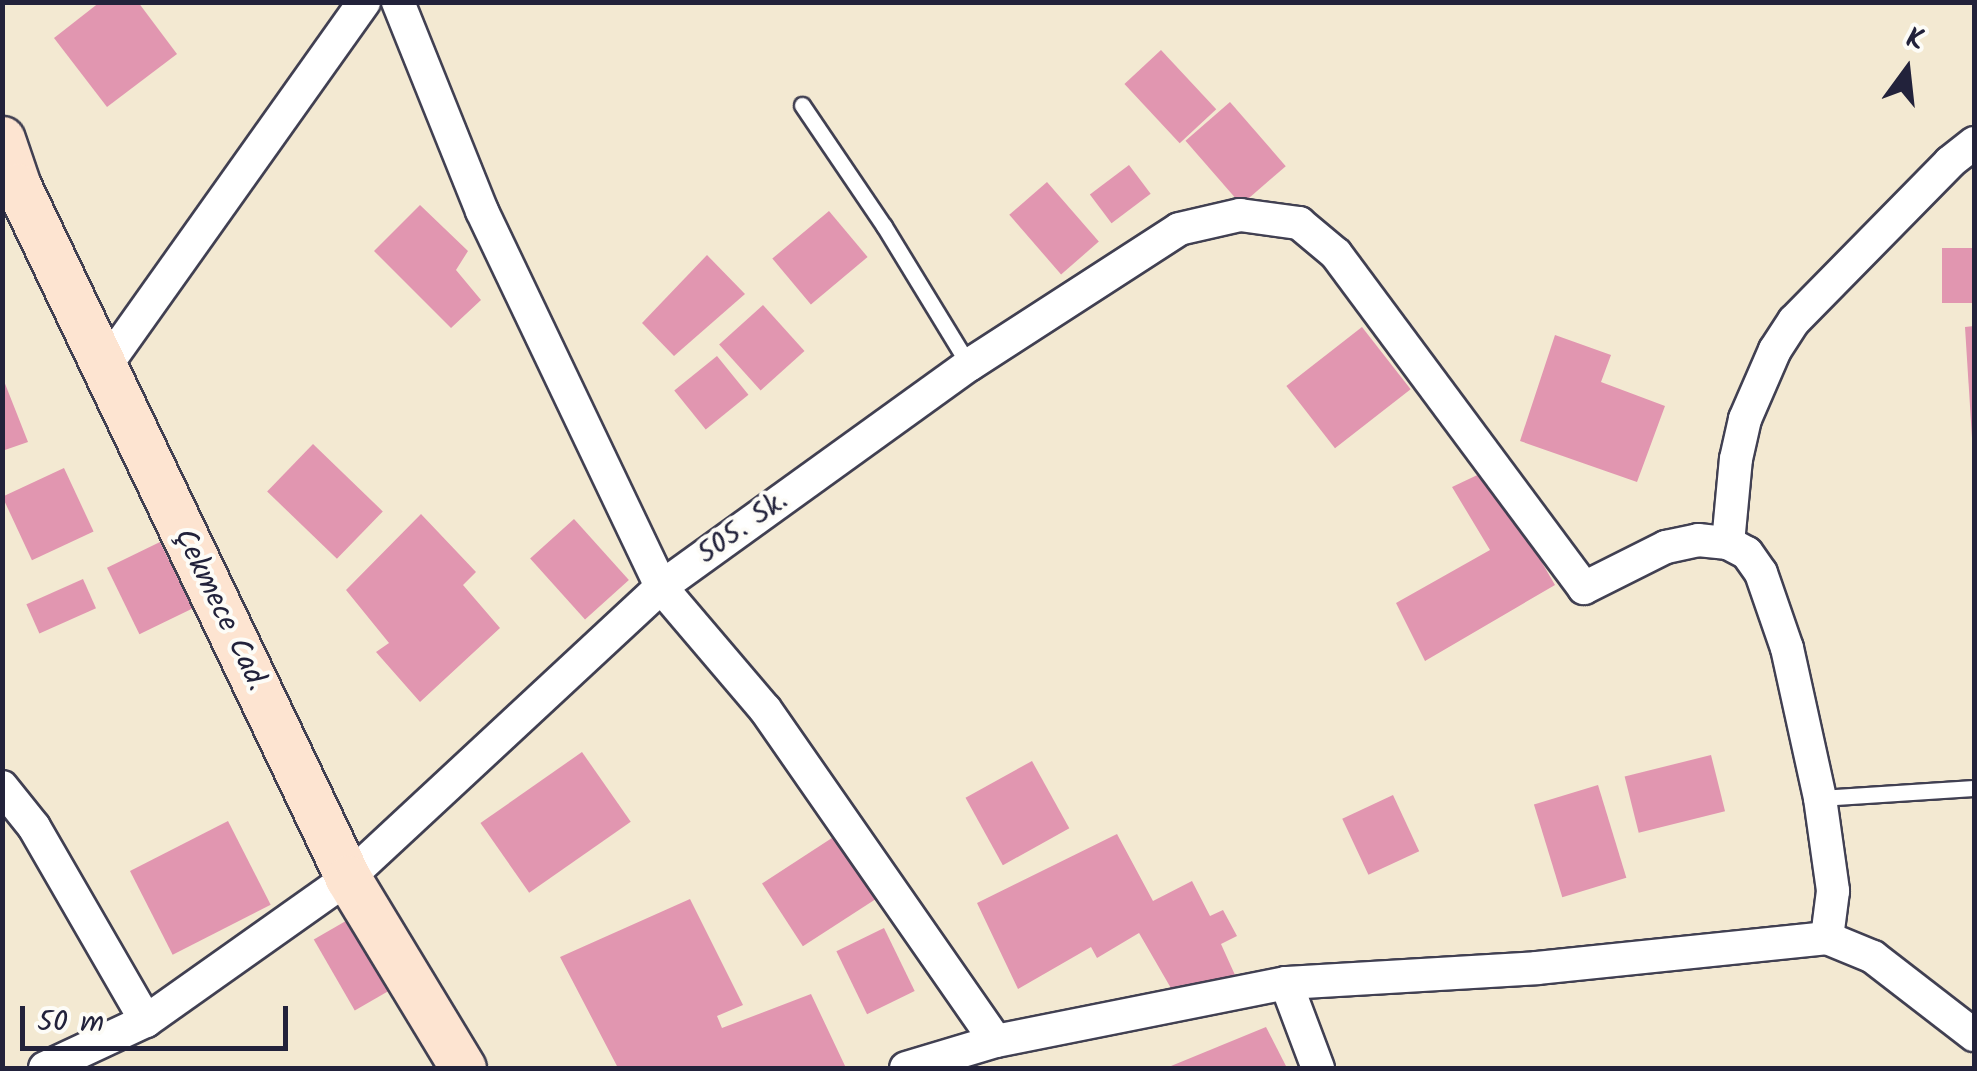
<!DOCTYPE html>
<html>
<head>
<meta charset="utf-8">
<style>
  body { margin:0 }
  #map { position:relative; width:1977px; height:1071px; overflow:hidden; background:#f3e9d2; font-family:Kalam,sans-serif }
  div>[style] { position:absolute }
  .building>* { inset:0; background:#e196b0; transform-origin:0 0 }
  .roads { filter:drop-shadow(2px 0 #414052) drop-shadow(-2px 0 #414052) drop-shadow(0 2px #414052) drop-shadow(0 -2px #414052) }
  .lane>* { height:15px; margin:-7.5px; padding:0 7.5px; transform-origin:7.5px; border-radius:7.5px; background:#fff }
  .street>* { height:32px; margin:-16px; padding:0 16px; transform-origin:16px; border-radius:16px; background:#fff }
  .secondary>* { height:45px; margin:-22.5px; padding:0 22.5px; transform-origin:22.5px; border-radius:22.5px; background:#fde4d1 }
  span { translate:-50% -50%; white-space:nowrap; text-align:center; line-height:1.15; -webkit-text-stroke:8px #fdfcf7; paint-order:stroke }
  .street-label { font-size:30px; color:#22223b }
  .frame { position:absolute; inset:0; border:5px solid #22223b; pointer-events:none }
  .north { position:absolute; left:1857px; top:20px; width:100px; height:100px; -webkit-text-stroke:8px #fdfcf7; paint-order:stroke; rotate:15deg; font-size:28px; font-weight:700; line-height:40px; text-align:center; color:#22223b }
  .north::after { content:''; display:block; margin:auto; width:35px; height:45px; background:#22223b; clip-path:polygon(50% 0,100% 100%,50% 72%,0 100%) }
  .scale { position:absolute; left:20px; top:1006px; width:268px; height:45px; box-sizing:border-box; border:5px solid #22223b; border-top:0; padding-left:12px; font-size:30px; line-height:35px; white-space:nowrap; color:#22223b; -webkit-text-stroke:8px #fdfcf7; paint-order:stroke }
</style>
</head>
<body>
<div id="map">
  <div class="building">
    <div style="clip-path:polygon(100px 2px,138px 2px,177px 54px,107px 107px,54px 38px)"></div>
    <div style="left:1161px;top:50px;width:81px;height:50px;rotate:47deg"></div>
    <div style="left:1230px;top:102px;width:85px;height:59px;rotate:49deg"></div>
    <div style="left:1129px;top:165px;width:36px;height:49px;rotate:53deg"></div>
    <div style="left:1047px;top:182px;width:79px;height:50px;rotate:49deg"></div>
    <div style="clip-path:polygon(420px 205px,468px 251px,456px 270px,481px 300px,451px 328px,374px 251px)"></div>
    <div style="left:829px;top:211px;width:60px;height:74px;rotate:50deg"></div>
    <div style="left:1974px;top:248px;width:55px;height:32px;rotate:90deg"></div>
    <div style="clip-path:polygon(707px 255px,745px 294px,674px 356px,642px 323px)"></div>
    <div style="left:763px;top:305px;width:62px;height:59px;rotate:48deg"></div>
    <div style="clip-path:polygon(1974px 326px,1974px 438px,1972px 438px,1965px 327px)"></div>
    <div style="left:1362px;top:327px;width:79px;height:96px;rotate:52deg"></div>
    <div style="clip-path:polygon(1555px 335px,1611px 355px,1601px 382px,1665px 406px,1637px 482px,1520px 441px)"></div>
    <div style="left:717px;top:356px;width:50px;height:55px;rotate:51deg"></div>
    <div style="clip-path:polygon(2px 376px,28px 442px,2px 451px)"></div>
    <div style="left:313px;top:444px;width:97px;height:66px;rotate:44deg"></div>
    <div style="left:64px;top:468px;width:70px;height:68px;rotate:65deg"></div>
    <div style="clip-path:polygon(1488px 470px,1555px 585px,1425px 661px,1396px 603px,1490px 550px,1452px 487px)"></div>
    <div style="clip-path:polygon(421px 514px,476px 572px,463px 585px,500px 628px,420px 702px,376px 652px,389px 643px,346px 590px)"></div>
    <div style="left:574px;top:519px;width:82px;height:59px;rotate:48deg"></div>
    <div style="left:160px;top:542px;width:74px;height:59px;rotate:64deg"></div>
    <div style="left:83px;top:579px;width:32px;height:62px;rotate:66deg"></div>
    <div style="left:582px;top:752px;width:85px;height:124px;rotate:55deg"></div>
    <div style="left:1711px;top:755px;width:58px;height:89px;rotate:76deg"></div>
    <div style="left:1032px;top:761px;width:77px;height:76px;rotate:61deg"></div>
    <div style="left:1598px;top:785px;width:97px;height:67px;rotate:73deg"></div>
    <div style="left:1393px;top:795px;width:62px;height:56px;rotate:65deg"></div>
    <div style="left:228px;top:821px;width:94px;height:110px;rotate:63deg"></div>
    <div style="clip-path:polygon(1117px 834px,1153px 901px,1192px 881px,1210px 916px,1223px 910px,1237px 936px,1221px 944px,1235px 975px,1179px 1002px,1139px 933px,1097px 958px,1091px 947px,1018px 989px,977px 903px)"></div>
    <div style="left:835px;top:836px;width:75px;height:87px;rotate:57deg"></div>
    <div style="clip-path:polygon(690px 899px,743px 1005px,717px 1016px,722px 1028px,811px 994px,846px 1068px,618px 1068px,560px 957px)"></div>
    <div style="left:351px;top:918px;width:82px;height:43px;rotate:60deg"></div>
    <div style="left:884px;top:928px;width:70px;height:53px;rotate:64deg"></div>
    <div style="clip-path:polygon(1266px 1027px,1287px 1068px,1172px 1068px,1171px 1066px)"></div>
  </div>
  <div class="roads">
    <div class="lane">
      <div style="left:802px;top:105px;width:146px;rotate:55.9deg"></div>
      <div style="left:884px;top:226px;width:163px;rotate:58.6deg"></div>
      <div style="left:1820px;top:798px;width:154px;rotate:-3.7deg"></div>
    </div>
    <div class="street">
      <div style="left:398px;top:2px;width:225px;rotate:68.1deg"></div>
      <div style="left:482px;top:211px;width:416px;rotate:64.5deg"></div>
      <div style="left:661px;top:587px;width:160px;rotate:49.6deg"></div>
      <div style="left:765px;top:709px;width:404px;rotate:55.2deg"></div>
      <div style="left:104px;top:368px;width:449px;rotate:-54.6deg"></div>
      <div style="left:1728px;top:543px;width:84px;rotate:-84.6deg"></div>
      <div style="left:1736px;top:459px;width:41px;rotate:-77.3deg"></div>
      <div style="left:1745px;top:419px;width:75px;rotate:-66.5deg"></div>
      <div style="left:1775px;top:350px;width:35px;rotate:-57deg"></div>
      <div style="left:1794px;top:321px;width:223px;rotate:-45.5deg"></div>
      <div style="left:1950px;top:162px;width:31px;rotate:-38deg"></div>
      <div style="left:2px;top:787px;width:51px;rotate:51.3deg"></div>
      <div style="left:34px;top:827px;width:224px;rotate:60deg"></div>
      <div style="left:1286px;top:983px;width:91px;rotate:69.4deg"></div>
      <div style="left:45px;top:1068px;width:111px;rotate:-25deg"></div>
      <div style="left:146px;top:1021px;width:247px;rotate:-35.3deg"></div>
      <div style="left:348px;top:878px;width:427px;rotate:-42.9deg"></div>
      <div style="left:661px;top:587px;width:380px;rotate:-35.8deg"></div>
      <div style="left:969px;top:365px;width:250px;rotate:-32.9deg"></div>
      <div style="left:1179px;top:229px;width:63px;rotate:-12.9deg"></div>
      <div style="left:1240px;top:215px;width:60px;rotate:7.7deg"></div>
      <div style="left:1299px;top:223px;width:48px;rotate:40deg"></div>
      <div style="left:1336px;top:254px;width:416px;rotate:53.4deg"></div>
      <div style="left:1584px;top:588px;width:92px;rotate:-26.6deg"></div>
      <div style="left:1666px;top:547px;width:33px;rotate:-12deg"></div>
      <div style="left:1698px;top:540px;width:30px;rotate:6deg"></div>
      <div style="left:1728px;top:543px;width:21px;rotate:28deg"></div>
      <div style="left:1747px;top:553px;width:24px;rotate:55deg"></div>
      <div style="left:1761px;top:573px;width:79px;rotate:70.9deg"></div>
      <div style="left:1787px;top:648px;width:154px;rotate:77.6deg"></div>
      <div style="left:1820px;top:798px;width:94px;rotate:82deg"></div>
      <div style="left:1833px;top:891px;width:47px;rotate:97.3deg"></div>
      <div style="left:906px;top:1068px;width:94px;rotate:-16.7deg"></div>
      <div style="left:996px;top:1041px;width:296px;rotate:-11.3deg"></div>
      <div style="left:1286px;top:983px;width:251px;rotate:-3.4deg"></div>
      <div style="left:1537px;top:968px;width:292px;rotate:-5.9deg"></div>
      <div style="left:1827px;top:938px;width:50px;rotate:22.4deg"></div>
      <div style="left:1873px;top:957px;width:128px;rotate:37.7deg"></div>
    </div>
    <div class="secondary">
      <div style="left:2px;top:139px;width:50px;rotate:71.2deg"></div>
      <div style="left:18px;top:186px;width:767px;rotate:64.5deg"></div>
      <div style="left:348px;top:878px;width:222px;rotate:58.8deg"></div>
    </div>
  </div>
  <div class="street-label">
    <span style="left:743px;top:528px;rotate:-36deg">505. Sk.</span>
    <span style="left:220px;top:610px;rotate:64deg">Çekmece Cad.</span>
  </div>
  <div class="frame"></div>
  <div class="north">K</div>
  <div class="scale">50 m</div>
</div>
</body>
</html>
